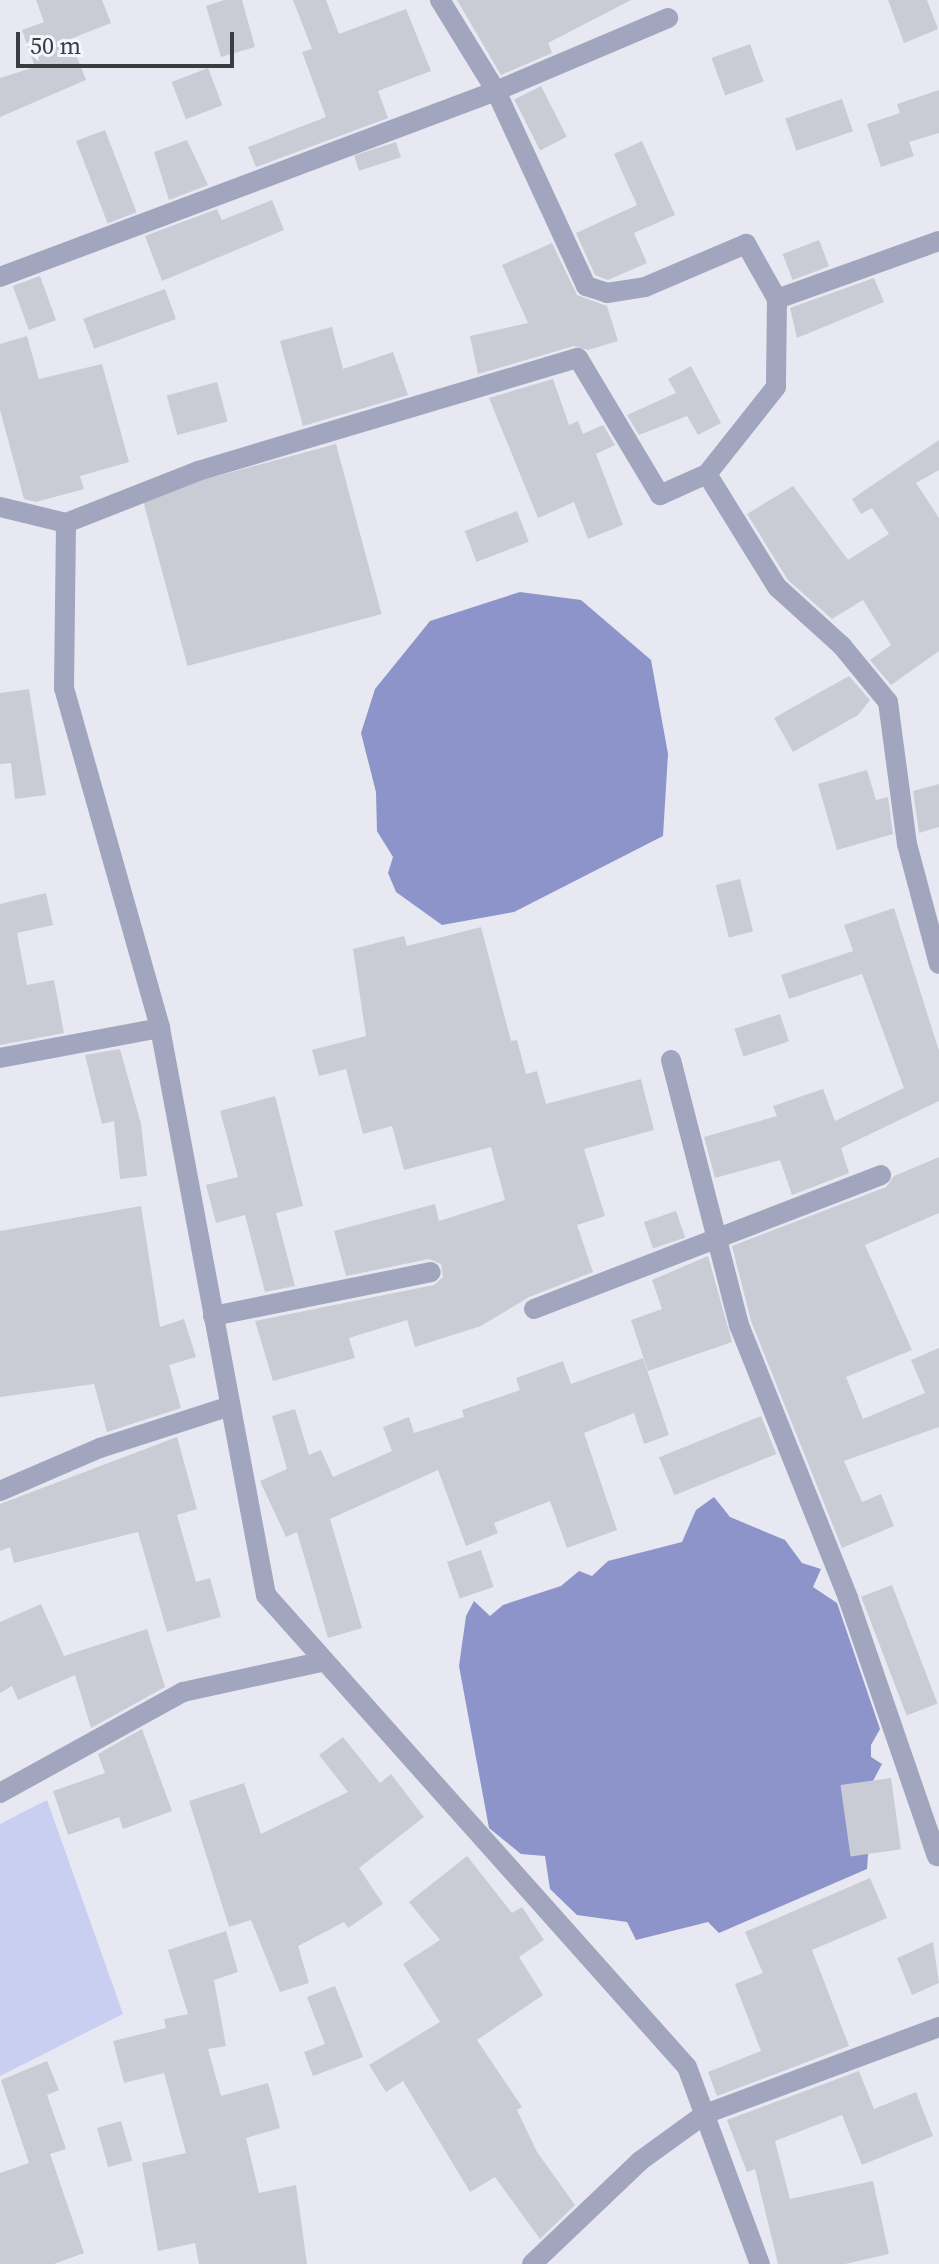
<!DOCTYPE html>
<html>
<head>
<meta charset="utf-8">
<style>
  body { margin:0 }
  #map { position:relative; width:939px; height:2264px; overflow:hidden; background:#e7e8f2; font-family:"Source Serif 4",serif }
  div>[style] { position:absolute }
  .green>* { inset:0; background:#c9cff0 }
  .water>* { inset:0; background:#8c94c9 }
  .building>* { inset:0; background:#caccd5; transform-origin:0 0 }
  .street>* { height:20px; margin:-10px; padding:0 10px; transform-origin:10px; border-radius:10px; background:#a1a6be }
  span { translate:-50% -50%; white-space:nowrap; text-align:center; line-height:1.15; -webkit-text-stroke:6px #f4f6fe; paint-order:stroke }
  .scale { position:absolute; left:16px; top:32px; width:218px; height:36px; box-sizing:border-box; border:4px solid #3b3c40; border-top:0; padding-left:10px; font-size:24px; line-height:28px; white-space:nowrap; color:#3b3c40; -webkit-text-stroke:6px #f4f6fe; paint-order:stroke }
</style>
</head>
<body>
<div id="map">
  <div class="green">
    <div style="clip-path:polygon(47px 1800px,123px 2014px,0 2076px,0 1824px)"></div>
  </div>
  <div class="water">
    <div style="clip-path:polygon(520px 592px,581px 600px,651px 660px,668px 754px,663px 836px,514px 912px,442px 925px,396px 892px,388px 873px,393px 857px,377px 831px,376px 792px,361px 733px,375px 689px,430px 621px)"></div>
    <div style="clip-path:polygon(714px 1497px,730px 1517px,785px 1540px,802px 1563px,821px 1569px,813px 1587px,837px 1603px,880px 1729px,871px 1745px,871px 1757px,882px 1764px,873px 1781px,867px 1869px,719px 1933px,708px 1922px,636px 1940px,627px 1922px,577px 1915px,550px 1889px,545px 1856px,521px 1854px,489px 1828px,459px 1666px,466px 1616px,474px 1601px,490px 1616px,503px 1605px,561px 1586px,579px 1571px,592px 1576px,608px 1561px,682px 1542px,696px 1510px)"></div>
  </div>
  <div class="building">
    <div style="clip-path:polygon(36px 0,102px 0,111px 23px,70px 39px,86px 80px,0 117px,0 78px,35px 67px,22px 30px,44px 22px)"></div>
    <div style="clip-path:polygon(224px 0,242px 0,255px 47px,221px 57px,206px 6px)"></div>
    <div style="clip-path:polygon(293px 0,326px 0,339px 34px,406px 9px,431px 71px,378px 91px,388px 118px,256px 167px,248px 147px,326px 117px,302px 52px,312px 49px)"></div>
    <div style="clip-path:polygon(457px 0,631px 0,548px 43px,552px 53px,501px 75px)"></div>
    <div style="clip-path:polygon(888px 0,927px 0,938px 29px,904px 43px)"></div>
    <div style="left:750px;top:44px;width:40px;height:41px;rotate:70deg"></div>
    <div style="left:208px;top:68px;width:40px;height:39px;rotate:69deg"></div>
    <div style="left:541px;top:86px;width:57px;height:30px;rotate:63deg"></div>
    <div style="clip-path:polygon(939px 90px,939px 133px,909px 142px,914px 156px,881px 167px,867px 124px,900px 113px,897px 104px)"></div>
    <div style="left:842px;top:99px;width:34px;height:60px;rotate:71deg"></div>
    <div style="left:105px;top:130px;width:88px;height:31px;rotate:69deg"></div>
    <div style="clip-path:polygon(187px 140px,208px 185px,169px 200px,154px 152px)"></div>
    <div style="clip-path:polygon(642px 141px,675px 215px,634px 233px,647px 263px,608px 280px,595px 275px,576px 233px,637px 205px,614px 154px)"></div>
    <div style="left:396px;top:142px;width:16px;height:44px;rotate:72deg"></div>
    <div style="clip-path:polygon(272px 200px,284px 230px,162px 281px,145px 236px,217px 209px,222px 220px)"></div>
    <div style="left:819px;top:240px;width:28px;height:39px;rotate:69deg"></div>
    <div style="clip-path:polygon(552px 243px,577px 295px,607px 306px,618px 341px,588px 350px,574px 346px,478px 374px,470px 336px,528px 323px,502px 265px)"></div>
    <div style="left:40px;top:276px;width:47px;height:29px;rotate:70deg"></div>
    <div style="clip-path:polygon(874px 278px,884px 302px,797px 338px,790px 308px)"></div>
    <div style="left:165px;top:289px;width:32px;height:87px;rotate:70deg"></div>
    <div style="clip-path:polygon(332px 327px,343px 369px,393px 352px,408px 395px,303px 426px,280px 341px)"></div>
    <div style="clip-path:polygon(27px 336px,39px 379px,102px 364px,129px 462px,80px 476px,84px 489px,36px 502px,24px 499px,0 410px,0 344px)"></div>
    <div style="clip-path:polygon(691px 366px,721px 423px,698px 435px,687px 416px,639px 435px,627px 415px,676px 393px,668px 379px)"></div>
    <div style="clip-path:polygon(553px 379px,569px 425px,578px 421px,583px 434px,603px 425px,615px 445px,596px 454px,623px 525px,588px 539px,574px 502px,538px 518px,489px 398px)"></div>
    <div style="left:217px;top:382px;width:41px;height:52px;rotate:75deg"></div>
    <div style="clip-path:polygon(939px 440px,939px 470px,916px 483px,939px 518px,939px 651px,891px 685px,870px 660px,891px 645px,863px 600px,832px 619px,788px 580px,747px 514px,793px 486px,848px 560px,889px 534px,872px 508px,861px 514px,852px 499px)"></div>
    <div style="left:336px;top:444px;width:176px;height:201px;rotate:75deg"></div>
    <div style="left:517px;top:511px;width:33px;height:56px;rotate:69deg"></div>
    <div style="clip-path:polygon(849px 676px,870px 700px,858px 715px,793px 752px,774px 718px)"></div>
    <div style="clip-path:polygon(29px 689px,46px 795px,15px 799px,11px 763px,0 764px,0 693px)"></div>
    <div style="clip-path:polygon(867px 770px,876px 800px,888px 797px,893px 834px,837px 850px,818px 784px)"></div>
    <div style="clip-path:polygon(939px 784px,939px 827px,919px 833px,913px 791px)"></div>
    <div style="left:740px;top:879px;width:54px;height:25px;rotate:76deg"></div>
    <div style="clip-path:polygon(46px 893px,53px 925px,17px 933px,27px 985px,54px 980px,64px 1033px,0 1045px,0 904px)"></div>
    <div style="clip-path:polygon(894px 908px,939px 1051px,939px 1101px,841px 1148px,849px 1173px,792px 1195px,780px 1160px,715px 1178px,704px 1137px,777px 1116px,773px 1106px,823px 1089px,835px 1121px,904px 1088px,862px 974px,789px 999px,781px 975px,853px 951px,844px 925px)"></div>
    <div style="clip-path:polygon(481px 927px,511px 1041px,517px 1040px,526px 1074px,537px 1071px,546px 1104px,641px 1079px,654px 1130px,584px 1149px,605px 1216px,577px 1225px,593px 1272px,529px 1297px,481px 1326px,415px 1347px,407px 1320px,349px 1338px,355px 1358px,273px 1381px,255px 1321px,434px 1285px,443px 1277px,441px 1264px,429px 1259px,346px 1276px,334px 1231px,435px 1204px,439px 1221px,505px 1200px,491px 1147px,404px 1170px,392px 1126px,363px 1134px,346px 1069px,319px 1076px,312px 1050px,366px 1036px,353px 949px,404px 936px,407px 946px)"></div>
    <div style="left:780px;top:1014px;width:29px;height:48px;rotate:72deg"></div>
    <div style="clip-path:polygon(120px 1049px,141px 1124px,147px 1176px,120px 1179px,114px 1121px,102px 1124px,85px 1055px)"></div>
    <div style="clip-path:polygon(275px 1096px,303px 1206px,276px 1213px,295px 1286px,265px 1292px,245px 1215px,216px 1223px,206px 1185px,238px 1177px,220px 1111px)"></div>
    <div style="clip-path:polygon(939px 1157px,939px 1213px,865px 1245px,912px 1350px,846px 1377px,863px 1419px,925px 1393px,911px 1360px,939px 1348px,939px 1427px,844px 1461px,862px 1502px,881px 1494px,894px 1526px,842px 1548px,751px 1321px,732px 1246px,886px 1187px,894px 1176px)"></div>
    <div style="clip-path:polygon(141px 1206px,160px 1327px,184px 1319px,196px 1357px,169px 1365px,181px 1408px,107px 1432px,94px 1384px,0 1397px,0 1231px)"></div>
    <div style="left:676px;top:1211px;width:28px;height:34px;rotate:71deg"></div>
    <div style="clip-path:polygon(708px 1256px,732px 1342px,648px 1371px,631px 1320px,662px 1309px,652px 1280px)"></div>
    <div style="clip-path:polygon(643px 1358px,669px 1435px,644px 1444px,634px 1413px,584px 1433px,617px 1530px,567px 1548px,550px 1501px,494px 1523px,498px 1533px,466px 1546px,438px 1470px,330px 1519px,362px 1628px,328px 1638px,297px 1532px,286px 1537px,260px 1481px,287px 1469px,272px 1416px,295px 1409px,309px 1455px,321px 1450px,333px 1477px,392px 1451px,383px 1427px,409px 1417px,414px 1433px,464px 1417px,462px 1410px,520px 1390px,516px 1378px,563px 1361px,571px 1384px)"></div>
    <div style="left:761px;top:1416px;width:41px;height:110px;rotate:68deg"></div>
    <div style="clip-path:polygon(177px 1437px,197px 1509px,177px 1515px,196px 1582px,210px 1578px,221px 1617px,167px 1632px,138px 1532px,14px 1563px,10px 1547px,0 1551px,0 1504px)"></div>
    <div style="left:481px;top:1550px;width:39px;height:36px;rotate:71deg"></div>
    <div style="left:892px;top:1585px;width:127px;height:33px;rotate:69deg"></div>
    <div style="clip-path:polygon(41px 1604px,64px 1656px,147px 1629px,165px 1687px,91px 1728px,75px 1675px,18px 1700px,12px 1686px,0 1693px,0 1622px)"></div>
    <div style="clip-path:polygon(142px 1729px,172px 1811px,123px 1829px,119px 1817px,68px 1835px,53px 1791px,105px 1773px,98px 1754px)"></div>
    <div style="clip-path:polygon(343px 1737px,380px 1783px,391px 1774px,424px 1817px,359px 1868px,383px 1904px,348px 1928px,344px 1922px,298px 1946px,309px 1983px,280px 1992px,251px 1920px,229px 1927px,189px 1801px,244px 1783px,261px 1834px,348px 1792px,319px 1755px)"></div>
    <div style="left:891px;top:1778px;width:72px;height:51px;rotate:82deg"></div>
    <div style="clip-path:polygon(467px 1856px,512px 1913px,522px 1907px,544px 1940px,519px 1957px,543px 1995px,477px 2040px,522px 2107px,517px 2110px,537px 2152px,575px 2205px,540px 2239px,495px 2177px,470px 2192px,403px 2081px,386px 2092px,369px 2065px,440px 2022px,403px 1964px,440px 1940px,409px 1902px)"></div>
    <div style="clip-path:polygon(870px 1878px,887px 1918px,812px 1950px,849px 2046px,717px 2096px,708px 2072px,761px 2051px,735px 1984px,763px 1973px,745px 1932px)"></div>
    <div style="clip-path:polygon(226px 1931px,238px 1972px,214px 1980px,226px 2046px,208px 2049px,221px 2096px,268px 2083px,280px 2128px,246px 2138px,259px 2193px,296px 2185px,307px 2264px,199px 2264px,195px 2243px,158px 2251px,142px 2163px,186px 2153px,164px 2073px,124px 2083px,113px 2041px,166px 2028px,164px 2019px,188px 2014px,168px 1950px)"></div>
    <div style="clip-path:polygon(933px 1942px,939px 1983px,912px 1995px,897px 1958px)"></div>
    <div style="clip-path:polygon(335px 1986px,363px 2057px,313px 2076px,304px 2052px,325px 2044px,307px 1997px)"></div>
    <div style="clip-path:polygon(47px 2061px,59px 2090px,47px 2095px,66px 2149px,50px 2154px,84px 2253px,54px 2264px,0 2264px,0 2173px,29px 2163px,1px 2080px)"></div>
    <div style="clip-path:polygon(859px 2071px,874px 2109px,916px 2092px,933px 2136px,862px 2165px,842px 2115px,775px 2141px,790px 2199px,873px 2181px,889px 2254px,845px 2264px,778px 2264px,755px 2169px,747px 2172px,727px 2120px)"></div>
    <div style="left:121px;top:2121px;width:41px;height:25px;rotate:74deg"></div>
  </div>
  <div class="street">
    <div style="left:440px;top:0;width:107px;rotate:58.4deg"></div>
    <div style="left:496px;top:91px;width:215px;rotate:65.2deg"></div>
    <div style="left:586px;top:286px;width:22px;rotate:18deg"></div>
    <div style="left:607px;top:293px;width:38px;rotate:-9deg"></div>
    <div style="left:645px;top:287px;width:110px;rotate:-23.1deg"></div>
    <div style="left:746px;top:244px;width:63px;rotate:60.6deg"></div>
    <div style="left:777px;top:299px;width:172px;rotate:-19.7deg"></div>
    <div style="left:0;top:277px;width:530px;rotate:-20.56deg"></div>
    <div style="left:496px;top:91px;width:187px;rotate:-23deg"></div>
    <div style="left:777px;top:299px;width:88px;rotate:90.7deg"></div>
    <div style="left:776px;top:387px;width:111px;rotate:128.4deg"></div>
    <div style="left:707px;top:474px;width:133px;rotate:58.2deg"></div>
    <div style="left:777px;top:587px;width:88px;rotate:42.2deg"></div>
    <div style="left:842px;top:646px;width:72px;rotate:50.6deg"></div>
    <div style="left:888px;top:702px;width:143px;rotate:82.4deg"></div>
    <div style="left:907px;top:844px;width:124px;rotate:75.1deg"></div>
    <div style="left:0;top:507px;width:68px;rotate:13.6deg"></div>
    <div style="left:66px;top:523px;width:142px;rotate:-21.5deg"></div>
    <div style="left:198px;top:471px;width:396px;rotate:-16.6deg"></div>
    <div style="left:578px;top:358px;width:160px;rotate:59.1deg"></div>
    <div style="left:660px;top:495px;width:51px;rotate:-24.1deg"></div>
    <div style="left:66px;top:523px;width:165px;rotate:90.7deg"></div>
    <div style="left:64px;top:688px;width:353px;rotate:74.2deg"></div>
    <div style="left:160px;top:1028px;width:577px;rotate:79.41deg"></div>
    <div style="left:266px;top:1595px;width:632px;rotate:48.27deg"></div>
    <div style="left:687px;top:2067px;width:210px;rotate:69.7deg"></div>
    <div style="left:0;top:1058px;width:163px;rotate:-10.6deg"></div>
    <div style="left:671px;top:1060px;width:274px;rotate:75.6deg"></div>
    <div style="left:739px;top:1325px;width:294px;rotate:68.2deg"></div>
    <div style="left:848px;top:1598px;width:273px;rotate:71deg"></div>
    <div style="left:534px;top:1309px;width:372px;rotate:-21.1deg"></div>
    <div style="left:213px;top:1316px;width:222px;rotate:-11.4deg"></div>
    <div style="left:0;top:1491px;width:109px;rotate:-23.3deg"></div>
    <div style="left:100px;top:1448px;width:137px;rotate:-17.9deg"></div>
    <div style="left:0;top:1793px;width:209px;rotate:-28.9deg"></div>
    <div style="left:183px;top:1692px;width:145px;rotate:-12.3deg"></div>
    <div style="left:532px;top:2264px;width:149px;rotate:-43.6deg"></div>
    <div style="left:640px;top:2161px;width:80px;rotate:-35.9deg"></div>
    <div style="left:705px;top:2114px;width:250px;rotate:-20.4deg"></div>
  </div>
  <div class="scale">50 m</div>
</div>
</body>
</html>
